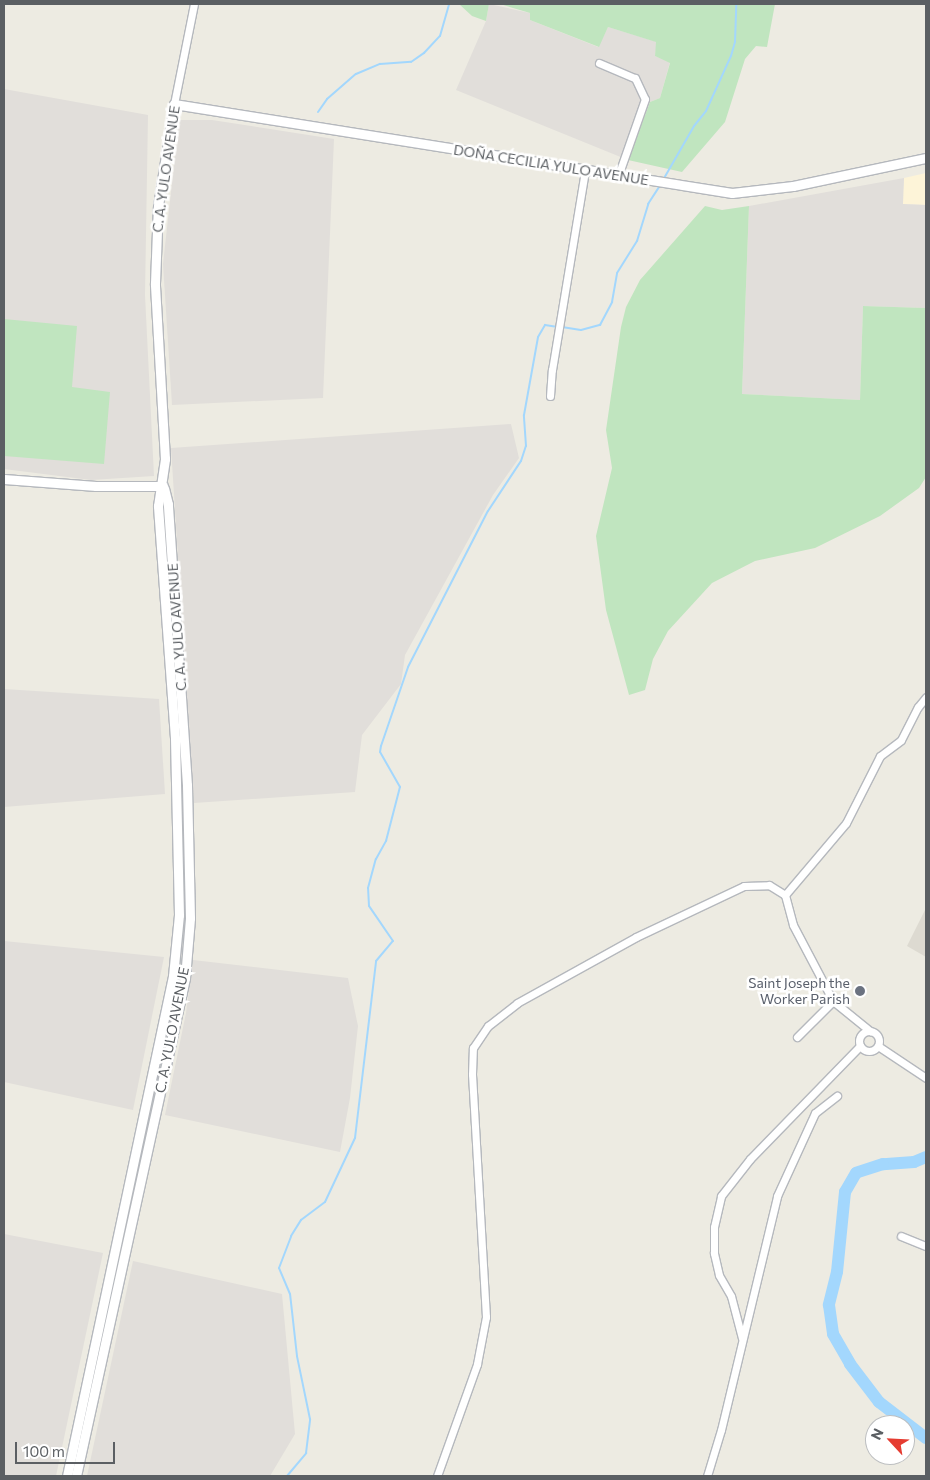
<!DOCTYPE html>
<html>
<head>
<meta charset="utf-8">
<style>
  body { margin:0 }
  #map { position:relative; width:930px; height:1480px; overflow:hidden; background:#edebe2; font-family:Commissioner,sans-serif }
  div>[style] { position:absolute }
  .commercial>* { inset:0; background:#fdf4d8 }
  .industrial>* { inset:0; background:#e1deda }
  .education>* { inset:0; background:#dddad1 }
  .green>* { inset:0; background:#c0e5bf }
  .stream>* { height:2px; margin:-1px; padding:0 1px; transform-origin:1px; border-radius:1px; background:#a3d7fd }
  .river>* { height:12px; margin:-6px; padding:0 6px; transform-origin:6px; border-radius:6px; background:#a3d7fd }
  .roads { filter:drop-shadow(1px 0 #b5b8bd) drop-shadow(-1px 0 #b5b8bd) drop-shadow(0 1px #b5b8bd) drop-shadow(0 -1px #b5b8bd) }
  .street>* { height:7px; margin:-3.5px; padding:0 3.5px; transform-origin:3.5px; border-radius:3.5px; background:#fff }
  .street>.ring { margin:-3.5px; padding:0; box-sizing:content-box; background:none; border:7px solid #fff; border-radius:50% }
  .secondary>* { height:9px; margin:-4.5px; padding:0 4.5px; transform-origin:4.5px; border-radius:4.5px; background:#fff }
  .dots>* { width:14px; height:14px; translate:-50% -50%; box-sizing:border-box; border:2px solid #fff; border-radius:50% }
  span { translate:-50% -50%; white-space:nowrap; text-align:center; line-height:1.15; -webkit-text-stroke:5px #fff; paint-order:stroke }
  .street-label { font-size:14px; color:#5b5f63 }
  .worship-label { font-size:14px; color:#5b616d }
  .right { translate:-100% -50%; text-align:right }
  .frame { position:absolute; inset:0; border:5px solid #5b5f63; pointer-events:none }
  .north { position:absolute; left:865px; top:1415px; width:50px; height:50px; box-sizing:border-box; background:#fff; border:1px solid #bdbfc1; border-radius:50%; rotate:295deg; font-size:14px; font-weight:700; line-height:20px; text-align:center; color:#5b5f63 }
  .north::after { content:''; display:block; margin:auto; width:18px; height:22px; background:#e53c31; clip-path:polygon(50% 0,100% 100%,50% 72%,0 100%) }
  .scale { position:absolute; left:15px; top:1442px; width:100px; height:22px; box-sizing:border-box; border:2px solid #5b5f63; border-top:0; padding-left:6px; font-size:15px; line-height:18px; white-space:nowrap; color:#5b5f63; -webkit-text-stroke:4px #fff; paint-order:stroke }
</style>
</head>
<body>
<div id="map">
  <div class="commercial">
    <div style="clip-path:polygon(926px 173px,926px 205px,902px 204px,904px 178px)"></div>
  </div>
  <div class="industrial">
    <div style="clip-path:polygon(489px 4px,530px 13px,530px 20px,598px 47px,608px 27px,657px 42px,655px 56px,670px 62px,660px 98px,650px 102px,628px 160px,456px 90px,486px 21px)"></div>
    <div style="clip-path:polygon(4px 89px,148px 115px,145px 295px,154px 476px,91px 480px,4px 469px)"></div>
    <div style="clip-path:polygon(179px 120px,212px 120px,334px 139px,323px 398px,172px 405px,163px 264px)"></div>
    <div style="clip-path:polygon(904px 178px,903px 204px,926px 205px,926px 308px,863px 306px,860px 400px,742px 394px,749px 206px)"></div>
    <div style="clip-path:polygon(511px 424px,519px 458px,493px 495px,405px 655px,401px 684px,362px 735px,355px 792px,194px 803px,171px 448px)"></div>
    <div style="clip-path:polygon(4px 689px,159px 699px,165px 794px,4px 807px)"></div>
    <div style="clip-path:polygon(4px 941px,164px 957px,133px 1110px,4px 1082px)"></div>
    <div style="clip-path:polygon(193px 960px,348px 978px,358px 1026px,350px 1098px,340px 1152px,165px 1115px,186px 1013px)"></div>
    <div style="clip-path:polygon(4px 1234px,103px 1253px,56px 1476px,4px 1476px)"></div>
    <div style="clip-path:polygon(133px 1261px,282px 1294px,295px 1434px,270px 1476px,87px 1476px)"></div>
  </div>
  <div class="education">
    <div style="clip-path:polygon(926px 908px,926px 957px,907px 946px)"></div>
  </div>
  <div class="green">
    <div style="clip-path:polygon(459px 4px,489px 4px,486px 21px,472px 16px)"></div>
    <div style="clip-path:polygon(500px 4px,775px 4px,767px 47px,756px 46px,745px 59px,725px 122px,682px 172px,628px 160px,650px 102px,660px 98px,670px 63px,655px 56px,656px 42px,608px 27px,599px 47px,530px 20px,530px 13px)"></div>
    <div style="clip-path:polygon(705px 206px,722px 210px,749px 206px,742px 394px,860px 400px,863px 306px,926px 308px,926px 477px,919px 488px,880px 516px,815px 548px,755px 561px,712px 583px,668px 631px,653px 659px,645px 690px,629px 695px,606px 610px,596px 536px,612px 468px,606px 430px,621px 327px,626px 307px,640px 280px)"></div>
    <div style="clip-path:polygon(4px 319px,77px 326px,72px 387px,110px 392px,104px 464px,4px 456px)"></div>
  </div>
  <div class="stream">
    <div style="left:318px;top:112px;width:16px;rotate:-55deg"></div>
    <div style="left:327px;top:99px;width:38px;rotate:-41deg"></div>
    <div style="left:356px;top:74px;width:26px;rotate:-23deg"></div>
    <div style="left:380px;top:64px;width:31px;rotate:-4deg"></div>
    <div style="left:411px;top:62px;width:16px;rotate:-35deg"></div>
    <div style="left:424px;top:53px;width:23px;rotate:-47deg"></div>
    <div style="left:440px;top:36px;width:33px;rotate:-74deg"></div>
    <div style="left:663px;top:180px;width:62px;rotate:-60.1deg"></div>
    <div style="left:694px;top:126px;width:19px;rotate:-51deg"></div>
    <div style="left:706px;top:111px;width:60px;rotate:-65.6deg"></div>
    <div style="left:731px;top:56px;width:15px;rotate:-74deg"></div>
    <div style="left:735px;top:42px;width:38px;rotate:-88deg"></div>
    <div style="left:562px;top:327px;width:19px;rotate:9deg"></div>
    <div style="left:581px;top:330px;width:20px;rotate:-15deg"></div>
    <div style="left:600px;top:325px;width:26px;rotate:-62deg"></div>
    <div style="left:612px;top:302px;width:29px;rotate:-80deg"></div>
    <div style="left:617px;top:273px;width:38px;rotate:-58deg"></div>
    <div style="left:637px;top:241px;width:39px;rotate:-73deg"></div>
    <div style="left:648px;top:204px;width:24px;rotate:-57deg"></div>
    <div style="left:287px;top:1476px;width:30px;rotate:-50deg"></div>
    <div style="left:306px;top:1453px;width:34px;rotate:-83deg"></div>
    <div style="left:310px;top:1419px;width:64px;rotate:-101.7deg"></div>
    <div style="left:297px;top:1356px;width:62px;rotate:-96.4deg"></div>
    <div style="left:290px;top:1294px;width:28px;rotate:-113deg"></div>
    <div style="left:279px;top:1268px;width:34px;rotate:-69deg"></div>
    <div style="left:291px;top:1236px;width:19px;rotate:-58deg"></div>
    <div style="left:301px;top:1220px;width:30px;rotate:-37deg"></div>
    <div style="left:325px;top:1202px;width:71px;rotate:-64.9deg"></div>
    <div style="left:355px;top:1138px;width:178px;rotate:-83.2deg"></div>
    <div style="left:376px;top:961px;width:26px;rotate:-50deg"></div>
    <div style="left:393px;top:941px;width:42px;rotate:-124.4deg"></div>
    <div style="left:369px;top:906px;width:18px;rotate:-93deg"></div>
    <div style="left:368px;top:888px;width:30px;rotate:-75deg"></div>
    <div style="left:376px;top:859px;width:21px;rotate:-61deg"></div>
    <div style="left:386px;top:841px;width:56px;rotate:-75.5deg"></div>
    <div style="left:400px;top:787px;width:40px;rotate:-119.7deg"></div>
    <div style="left:380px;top:752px;width:6px;rotate:-81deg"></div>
    <div style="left:381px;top:746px;width:83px;rotate:-71.1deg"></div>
    <div style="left:408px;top:667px;width:175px;rotate:-62.9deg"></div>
    <div style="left:488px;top:511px;width:60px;rotate:-56.6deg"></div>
    <div style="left:521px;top:461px;width:16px;rotate:-72deg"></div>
    <div style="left:526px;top:446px;width:31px;rotate:-94deg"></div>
    <div style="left:524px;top:415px;width:79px;rotate:-79.8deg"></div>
    <div style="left:538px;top:337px;width:14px;rotate:-60deg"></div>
    <div style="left:545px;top:325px;width:13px;rotate:9deg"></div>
  </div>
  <div class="river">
    <div style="left:926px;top:1157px;width:13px;rotate:157deg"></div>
    <div style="left:914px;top:1162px;width:31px;rotate:176deg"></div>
    <div style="left:883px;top:1164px;width:28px;rotate:162deg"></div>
    <div style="left:856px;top:1173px;width:22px;rotate:120deg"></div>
    <div style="left:845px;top:1192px;width:80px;rotate:95.7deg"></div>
    <div style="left:837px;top:1272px;width:34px;rotate:104deg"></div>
    <div style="left:829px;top:1305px;width:29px;rotate:82deg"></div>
    <div style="left:833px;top:1334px;width:34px;rotate:60deg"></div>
    <div style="left:850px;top:1364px;width:48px;rotate:52.7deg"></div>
    <div style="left:879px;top:1402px;width:59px;rotate:37.5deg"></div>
  </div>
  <div class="roads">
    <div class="street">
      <div style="left:599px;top:63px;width:39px;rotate:23deg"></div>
      <div style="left:635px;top:78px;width:23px;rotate:65deg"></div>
      <div style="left:645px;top:99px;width:82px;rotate:109.3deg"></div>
      <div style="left:174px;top:104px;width:102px;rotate:-78.7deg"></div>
      <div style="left:550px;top:396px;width:26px;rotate:-86deg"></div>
      <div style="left:552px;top:370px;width:203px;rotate:-80.6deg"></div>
      <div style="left:785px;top:895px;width:94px;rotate:-49.7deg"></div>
      <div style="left:846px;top:823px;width:75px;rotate:-63.1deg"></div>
      <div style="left:880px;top:756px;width:26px;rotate:-37deg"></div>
      <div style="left:901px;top:740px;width:37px;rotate:-63deg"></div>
      <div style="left:918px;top:707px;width:13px;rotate:-51deg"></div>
      <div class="ring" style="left:859px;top:1031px;width:13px;height:13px"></div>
      <div style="left:797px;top:1037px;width:51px;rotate:-45deg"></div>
      <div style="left:878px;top:1046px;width:58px;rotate:33.7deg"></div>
      <div style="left:901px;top:1236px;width:27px;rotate:22deg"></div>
      <div style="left:742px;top:1338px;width:43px;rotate:-104.7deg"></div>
      <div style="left:731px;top:1296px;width:24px;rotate:-120deg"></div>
      <div style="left:719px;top:1275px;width:23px;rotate:-103deg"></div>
      <div style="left:714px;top:1253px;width:26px;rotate:-90deg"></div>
      <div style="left:714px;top:1227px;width:32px;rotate:-77deg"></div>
      <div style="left:721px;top:1196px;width:47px;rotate:-51.9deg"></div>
      <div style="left:750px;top:1159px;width:158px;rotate:-45.8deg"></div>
      <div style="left:437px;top:1476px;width:119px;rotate:-70.3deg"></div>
      <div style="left:477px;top:1364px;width:48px;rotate:-79.2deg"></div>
      <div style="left:486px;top:1317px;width:243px;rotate:-93.3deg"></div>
      <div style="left:472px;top:1074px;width:26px;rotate:-88deg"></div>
      <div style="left:473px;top:1048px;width:27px;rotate:-56deg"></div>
      <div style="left:488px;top:1026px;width:37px;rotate:-38deg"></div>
      <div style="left:517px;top:1003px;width:136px;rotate:-29deg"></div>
      <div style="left:636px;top:937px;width:119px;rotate:-25.3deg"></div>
      <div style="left:744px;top:886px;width:25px;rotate:-2deg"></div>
      <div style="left:769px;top:885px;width:19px;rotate:32deg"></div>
      <div style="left:785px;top:895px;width:31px;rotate:75deg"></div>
      <div style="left:793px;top:925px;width:86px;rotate:62.2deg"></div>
      <div style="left:833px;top:1001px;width:48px;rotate:39deg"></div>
      <div style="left:707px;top:1476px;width:48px;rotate:-73.1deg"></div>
      <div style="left:721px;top:1430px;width:241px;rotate:-76.5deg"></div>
      <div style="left:777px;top:1196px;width:91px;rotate:-65.4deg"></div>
      <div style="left:815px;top:1113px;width:28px;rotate:-38deg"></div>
    </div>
    <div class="secondary">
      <div style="left:4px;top:479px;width:92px;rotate:4.4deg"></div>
      <div style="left:96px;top:486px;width:67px"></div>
      <div style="left:67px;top:1476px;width:511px;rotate:-78.03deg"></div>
      <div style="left:173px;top:976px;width:61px;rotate:-84.4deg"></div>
      <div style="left:179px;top:915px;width:177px;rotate:-91.3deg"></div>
      <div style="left:175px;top:738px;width:233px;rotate:-94.2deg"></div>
      <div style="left:158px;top:506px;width:48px;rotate:-81.5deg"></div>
      <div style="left:165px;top:459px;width:176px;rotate:-93.3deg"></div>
      <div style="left:155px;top:283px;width:77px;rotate:-87.8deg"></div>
      <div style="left:158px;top:206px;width:103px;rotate:-81.1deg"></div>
      <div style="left:174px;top:104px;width:565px;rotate:9.06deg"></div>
      <div style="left:732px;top:193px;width:61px;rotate:-6.5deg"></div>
      <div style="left:793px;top:186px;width:136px;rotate:-11.9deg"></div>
      <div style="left:76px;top:1476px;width:510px;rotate:-77.65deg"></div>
      <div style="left:185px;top:978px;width:60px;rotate:-85.2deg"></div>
      <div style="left:190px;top:918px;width:133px;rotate:-91.3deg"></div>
      <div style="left:187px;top:785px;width:282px;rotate:-93.9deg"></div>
      <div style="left:168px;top:504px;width:16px;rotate:-104deg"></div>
    </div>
  </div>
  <div class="dots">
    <div style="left:860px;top:991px;background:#6b7280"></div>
  </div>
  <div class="street-label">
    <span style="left:551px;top:165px;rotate:9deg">DOÑA CECILIA YULO AVENUE</span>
    <span style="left:166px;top:169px;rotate:-82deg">C. A. YULO AVENUE</span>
    <span style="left:177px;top:627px;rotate:-94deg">C. A. YULO AVENUE</span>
    <span style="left:172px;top:1030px;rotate:-79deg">C. A. YULO AVENUE</span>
  </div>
  <div class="worship-label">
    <span class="right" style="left:850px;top:991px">Saint Joseph the<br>Worker Parish</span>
  </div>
  <div class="frame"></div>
  <div class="north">N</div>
  <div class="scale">100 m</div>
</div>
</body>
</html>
